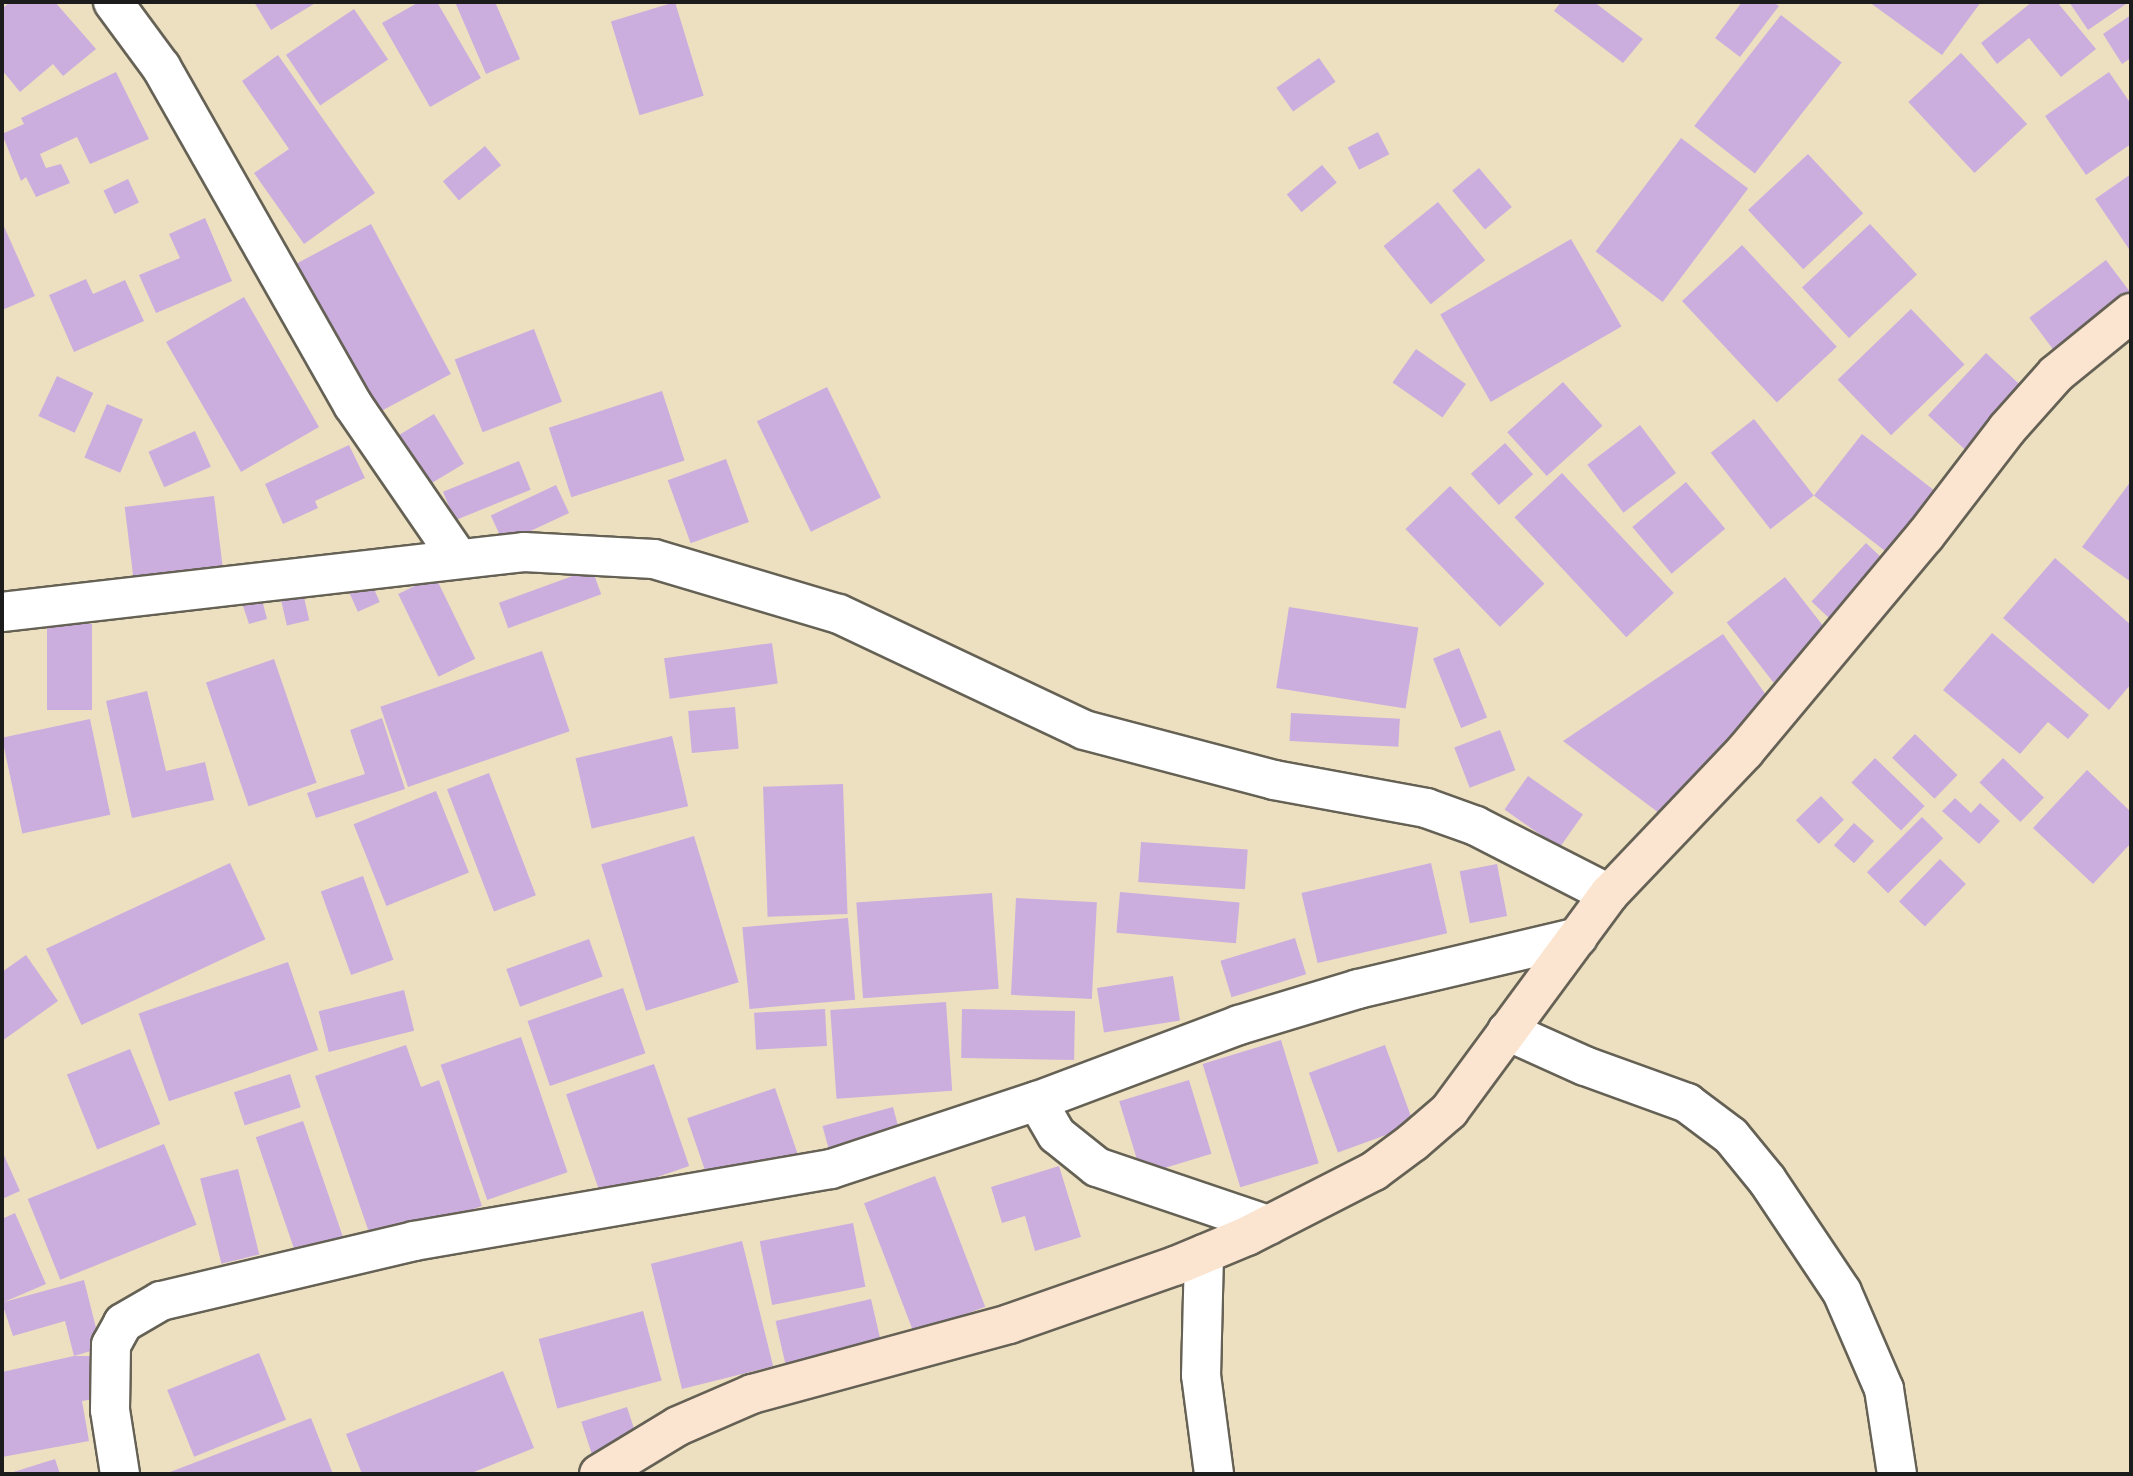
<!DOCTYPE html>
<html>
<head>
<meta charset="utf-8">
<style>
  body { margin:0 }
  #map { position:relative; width:2133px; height:1476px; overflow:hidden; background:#ede0c0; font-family:"Architects Daughter",sans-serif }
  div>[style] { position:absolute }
  .building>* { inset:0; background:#cbaede; transform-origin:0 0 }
  .roads { filter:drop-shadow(2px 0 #656155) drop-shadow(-2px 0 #656155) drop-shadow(0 2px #656155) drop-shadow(0 -2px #656155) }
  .minor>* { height:38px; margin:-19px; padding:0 19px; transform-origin:19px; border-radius:19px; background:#fff }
  .secondary>* { height:38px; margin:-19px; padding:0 19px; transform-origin:19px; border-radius:19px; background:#fce5d0 }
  span { translate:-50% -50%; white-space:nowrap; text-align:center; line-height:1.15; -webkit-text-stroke:6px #f7f3e8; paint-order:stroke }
  .frame { position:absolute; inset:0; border:4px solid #1c1c1c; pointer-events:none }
</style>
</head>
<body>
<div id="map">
  <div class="building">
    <div style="clip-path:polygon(10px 2px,55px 2px,96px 49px,63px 76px,53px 64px,20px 92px,2px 70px,2px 9px)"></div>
    <div style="clip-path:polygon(254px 2px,317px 2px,271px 30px)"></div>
    <div style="clip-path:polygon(419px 2px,437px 2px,481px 78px,430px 107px,382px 23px)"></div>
    <div style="clip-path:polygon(455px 2px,495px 2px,520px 59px,486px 74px)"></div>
    <div style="left:675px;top:2px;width:98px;height:67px;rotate:73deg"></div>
    <div style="clip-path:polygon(1561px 2px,1594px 2px,1643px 39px,1623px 63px,1554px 11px)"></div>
    <div style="clip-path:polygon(1742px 2px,1773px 2px,1779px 6px,1740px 57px,1715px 38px)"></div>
    <div style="clip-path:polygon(1869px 2px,1981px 2px,1942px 55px)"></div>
    <div style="clip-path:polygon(2032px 2px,2057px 2px,2096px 49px,2061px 77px,2029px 38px,1997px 64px,1981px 43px)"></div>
    <div style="clip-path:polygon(2069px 2px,2129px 2px,2088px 30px)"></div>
    <div style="left:354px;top:9px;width:61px;height:82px;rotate:56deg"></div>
    <div style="left:1781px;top:15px;width:77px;height:141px;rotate:38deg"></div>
    <div style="clip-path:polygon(2131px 15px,2131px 58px,2122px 64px,2103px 34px)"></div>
    <div style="left:1961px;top:53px;width:97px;height:72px;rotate:47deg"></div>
    <div style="clip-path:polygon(278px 55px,375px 193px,304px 244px,254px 173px,289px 149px,242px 81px)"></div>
    <div style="left:1319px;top:58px;width:29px;height:52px;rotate:55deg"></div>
    <div style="clip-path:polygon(116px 72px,149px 139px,90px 164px,77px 137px,40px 154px,46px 168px,61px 164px,70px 183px,36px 197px,26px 177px,21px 181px,2px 134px,24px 124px,21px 118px)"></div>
    <div style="clip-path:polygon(2109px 72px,2131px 104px,2131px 144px,2086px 175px,2045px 116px)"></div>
    <div style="left:1378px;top:132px;width:25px;height:34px;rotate:63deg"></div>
    <div style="left:1681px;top:138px;width:84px;height:142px;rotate:37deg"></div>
    <div style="left:485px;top:146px;width:25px;height:55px;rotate:50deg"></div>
    <div style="left:1808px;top:154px;width:81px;height:82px;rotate:47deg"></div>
    <div style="left:1322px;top:165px;width:23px;height:46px;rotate:50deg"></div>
    <div style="left:1479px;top:168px;width:51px;height:35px;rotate:50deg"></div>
    <div style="clip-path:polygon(2131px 174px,2131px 252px,2095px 199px)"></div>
    <div style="left:128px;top:179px;width:26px;height:27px;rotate:65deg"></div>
    <div style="left:1438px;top:202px;width:75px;height:70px;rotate:51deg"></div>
    <div style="clip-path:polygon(205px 218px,232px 281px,156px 313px,139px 275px,180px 258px,169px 234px)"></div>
    <div style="clip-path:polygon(2px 222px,35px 296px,2px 310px)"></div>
    <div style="left:371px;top:224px;width:170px;height:99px;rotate:62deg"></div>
    <div style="left:1870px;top:224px;width:69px;height:93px;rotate:47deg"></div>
    <div style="left:1571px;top:239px;width:101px;height:151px;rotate:60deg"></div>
    <div style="left:1742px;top:245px;width:139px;height:82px;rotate:47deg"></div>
    <div style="left:2106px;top:260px;width:40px;height:96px;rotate:53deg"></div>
    <div style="clip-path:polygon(86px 279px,93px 294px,125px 280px,144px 321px,74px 352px,49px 295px)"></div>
    <div style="left:244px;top:297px;width:150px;height:90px;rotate:60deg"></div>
    <div style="left:1911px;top:309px;width:77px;height:102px;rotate:46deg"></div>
    <div style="left:534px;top:329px;width:78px;height:85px;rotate:69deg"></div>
    <div style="left:1416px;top:349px;width:61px;height:41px;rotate:35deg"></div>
    <div style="left:1986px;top:353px;width:60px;height:85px;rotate:43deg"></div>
    <div style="left:57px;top:376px;width:40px;height:44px;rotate:25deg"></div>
    <div style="left:1563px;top:382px;width:59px;height:75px;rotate:48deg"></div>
    <div style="left:827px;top:387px;width:123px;height:78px;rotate:64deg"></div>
    <div style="left:662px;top:391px;width:73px;height:119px;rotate:72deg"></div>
    <div style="left:107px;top:404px;width:39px;height:58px;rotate:23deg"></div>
    <div style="left:434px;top:414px;width:58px;height:50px;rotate:59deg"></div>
    <div style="left:1754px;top:419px;width:97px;height:55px;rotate:52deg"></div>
    <div style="left:1640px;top:425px;width:60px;height:66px;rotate:53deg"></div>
    <div style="left:195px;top:431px;width:39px;height:51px;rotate:66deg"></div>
    <div style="left:1862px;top:434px;width:110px;height:78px;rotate:38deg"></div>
    <div style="left:1505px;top:443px;width:42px;height:46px;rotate:48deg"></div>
    <div style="clip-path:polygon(349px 445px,365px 478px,315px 501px,318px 508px,283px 524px,265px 484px)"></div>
    <div style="left:726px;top:459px;width:67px;height:62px;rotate:70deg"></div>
    <div style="left:519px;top:461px;width:31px;height:82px;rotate:68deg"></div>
    <div style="left:1562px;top:473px;width:164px;height:65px;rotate:47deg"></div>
    <div style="clip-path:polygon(2131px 481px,2131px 582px,2082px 547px)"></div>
    <div style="left:1686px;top:482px;width:61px;height:70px;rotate:50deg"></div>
    <div style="left:556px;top:485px;width:31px;height:72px;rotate:65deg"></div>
    <div style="left:1450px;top:486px;width:136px;height:62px;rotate:46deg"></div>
    <div style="left:214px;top:496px;width:74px;height:90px;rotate:83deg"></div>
    <div style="left:1866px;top:543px;width:26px;height:80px;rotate:43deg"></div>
    <div style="clip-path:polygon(2055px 558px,2131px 625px,2131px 684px,2109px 710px,2003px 618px)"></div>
    <div style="left:592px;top:569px;width:27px;height:99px;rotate:70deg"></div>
    <div style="left:435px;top:576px;width:92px;height:41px;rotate:64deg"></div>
    <div style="left:1785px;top:577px;width:76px;height:74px;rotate:52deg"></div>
    <div style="left:370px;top:580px;width:24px;height:24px;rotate:66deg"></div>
    <div style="left:303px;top:593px;width:28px;height:23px;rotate:77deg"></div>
    <div style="clip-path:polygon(261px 596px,267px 619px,249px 624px,242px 603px)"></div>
    <div style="left:1289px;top:607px;width:131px;height:82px;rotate:9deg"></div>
    <div style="left:47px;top:624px;width:45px;height:86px"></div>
    <div style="clip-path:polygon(1992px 633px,2089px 715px,2068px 739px,2048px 722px,2020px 754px,1943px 690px)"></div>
    <div style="clip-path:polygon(1723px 634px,1771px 702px,1667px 819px,1563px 741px)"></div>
    <div style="left:772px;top:643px;width:41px;height:109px;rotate:82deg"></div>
    <div style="left:1459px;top:648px;width:75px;height:28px;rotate:68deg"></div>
    <div style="left:542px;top:651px;width:85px;height:171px;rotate:71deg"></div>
    <div style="left:274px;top:659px;width:131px;height:72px;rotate:71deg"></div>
    <div style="clip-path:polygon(147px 691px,166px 771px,205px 762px,214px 800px,132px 818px,106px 701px)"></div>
    <div style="left:735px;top:707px;width:42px;height:47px;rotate:85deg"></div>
    <div style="left:1291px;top:713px;width:109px;height:28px;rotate:3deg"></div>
    <div style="clip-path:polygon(382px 718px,405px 789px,316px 818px,307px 793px,365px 774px,350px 730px)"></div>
    <div style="left:90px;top:719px;width:98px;height:90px;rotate:78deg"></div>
    <div style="left:1500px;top:730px;width:43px;height:49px;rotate:69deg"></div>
    <div style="left:1915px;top:734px;width:59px;height:33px;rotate:44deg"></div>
    <div style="left:672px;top:736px;width:72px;height:99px;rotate:77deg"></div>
    <div style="left:1875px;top:758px;width:69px;height:34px;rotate:44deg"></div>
    <div style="left:2003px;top:758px;width:57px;height:34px;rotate:44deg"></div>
    <div style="clip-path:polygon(2087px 770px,2131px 812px,2131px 843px,2093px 884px,2033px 828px)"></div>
    <div style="left:489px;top:773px;width:131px;height:45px;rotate:69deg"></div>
    <div style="left:1528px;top:776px;width:67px;height:41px;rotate:35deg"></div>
    <div style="left:843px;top:784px;width:130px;height:80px;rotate:88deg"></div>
    <div style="left:436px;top:791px;width:88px;height:89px;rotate:68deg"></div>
    <div style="left:1821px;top:796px;width:33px;height:35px;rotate:46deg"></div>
    <div style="clip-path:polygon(1955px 798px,1971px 813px,1980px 803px,2000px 821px,1979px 844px,1942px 811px)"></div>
    <div style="left:1922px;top:817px;width:30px;height:78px;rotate:45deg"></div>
    <div style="left:1854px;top:823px;width:27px;height:30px;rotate:42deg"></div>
    <div style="left:694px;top:836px;width:153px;height:97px;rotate:73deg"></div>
    <div style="left:1141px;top:842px;width:107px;height:40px;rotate:4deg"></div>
    <div style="left:1940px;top:859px;width:36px;height:59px;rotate:44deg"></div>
    <div style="left:230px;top:863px;width:84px;height:203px;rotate:65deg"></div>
    <div style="left:1431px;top:863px;width:72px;height:133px;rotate:77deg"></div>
    <div style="left:1497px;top:864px;width:53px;height:38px;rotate:79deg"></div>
    <div style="left:363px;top:876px;width:89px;height:45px;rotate:70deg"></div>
    <div style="left:1120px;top:892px;width:120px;height:41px;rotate:5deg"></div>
    <div style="left:992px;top:893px;width:96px;height:136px;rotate:86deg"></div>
    <div style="left:1016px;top:898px;width:81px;height:97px;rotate:3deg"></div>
    <div style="left:848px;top:918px;width:82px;height:106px;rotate:85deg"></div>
    <div style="left:1295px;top:938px;width:38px;height:78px;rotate:73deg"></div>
    <div style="left:589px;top:939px;width:40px;height:88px;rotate:70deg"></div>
    <div style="clip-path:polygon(26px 955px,58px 1001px,2px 1041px,2px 972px)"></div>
    <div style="left:288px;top:962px;width:93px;height:158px;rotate:71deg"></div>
    <div style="left:1173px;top:976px;width:45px;height:77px;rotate:81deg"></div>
    <div style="left:623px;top:988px;width:69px;height:101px;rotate:71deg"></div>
    <div style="left:404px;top:990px;width:42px;height:88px;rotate:76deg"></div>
    <div style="left:946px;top:1002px;width:89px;height:116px;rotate:86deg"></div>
    <div style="left:825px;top:1009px;width:37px;height:71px;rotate:87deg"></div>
    <div style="left:962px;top:1009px;width:113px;height:49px;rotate:1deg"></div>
    <div style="left:521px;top:1037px;width:143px;height:85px;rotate:71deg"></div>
    <div style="left:1281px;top:1040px;width:129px;height:82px;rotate:73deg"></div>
    <div style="clip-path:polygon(406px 1045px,421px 1087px,439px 1080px,482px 1206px,373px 1244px,315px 1076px)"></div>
    <div style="left:1385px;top:1045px;width:85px;height:81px;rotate:70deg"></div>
    <div style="left:130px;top:1049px;width:81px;height:68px;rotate:68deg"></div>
    <div style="left:654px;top:1064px;width:108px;height:93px;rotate:71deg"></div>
    <div style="left:290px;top:1074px;width:35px;height:59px;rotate:72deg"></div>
    <div style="left:1189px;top:1080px;width:77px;height:73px;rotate:73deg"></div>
    <div style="left:775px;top:1088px;width:69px;height:93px;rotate:71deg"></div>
    <div style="left:893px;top:1107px;width:30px;height:73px;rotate:75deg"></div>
    <div style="left:303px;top:1121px;width:122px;height:50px;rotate:71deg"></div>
    <div style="left:164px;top:1144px;width:87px;height:147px;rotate:68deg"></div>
    <div style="clip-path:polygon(2px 1151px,20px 1191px,2px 1199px)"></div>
    <div style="clip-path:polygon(1059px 1166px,1081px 1237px,1035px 1251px,1025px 1216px,1002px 1223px,991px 1187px)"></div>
    <div style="left:238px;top:1169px;width:88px;height:39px;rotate:76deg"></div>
    <div style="left:935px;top:1176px;width:140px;height:76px;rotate:69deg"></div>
    <div style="clip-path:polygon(15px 1213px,46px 1284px,4px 1302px,84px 1280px,101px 1348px,74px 1356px,92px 1356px,100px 1398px,82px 1401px,89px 1441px,2px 1457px,2px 1372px,74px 1356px,65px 1321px,13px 1336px,2px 1303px,2px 1219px)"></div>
    <div style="left:853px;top:1223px;width:65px;height:95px;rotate:79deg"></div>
    <div style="left:742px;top:1241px;width:129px;height:94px;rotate:76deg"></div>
    <div style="left:871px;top:1299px;width:55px;height:98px;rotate:77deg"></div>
    <div style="left:643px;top:1311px;width:72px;height:108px;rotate:75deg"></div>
    <div style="left:259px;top:1353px;width:72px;height:99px;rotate:68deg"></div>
    <div style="clip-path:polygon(503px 1371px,534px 1448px,469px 1474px,362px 1474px,346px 1434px)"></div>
    <div style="left:627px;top:1407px;width:39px;height:48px;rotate:72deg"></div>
    <div style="clip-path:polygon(311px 1418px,333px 1474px,165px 1474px)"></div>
    <div style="clip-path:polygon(55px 1459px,60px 1474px,7px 1474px)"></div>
  </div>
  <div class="roads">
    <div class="minor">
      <div style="left:113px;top:2px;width:81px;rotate:53.6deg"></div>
      <div style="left:161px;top:67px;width:389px;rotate:60.4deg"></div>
      <div style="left:353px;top:405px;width:186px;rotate:55.5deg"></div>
      <div style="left:2px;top:612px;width:525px;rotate:-6.56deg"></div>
      <div style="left:524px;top:552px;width:130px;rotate:3.1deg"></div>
      <div style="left:654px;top:559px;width:193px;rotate:16.6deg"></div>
      <div style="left:839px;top:614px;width:271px;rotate:25.3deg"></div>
      <div style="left:1084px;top:730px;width:196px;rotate:14.7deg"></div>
      <div style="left:1274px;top:780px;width:155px;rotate:10.4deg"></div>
      <div style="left:1426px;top:808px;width:53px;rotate:19.8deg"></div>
      <div style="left:1476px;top:826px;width:149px;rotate:27.1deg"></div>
      <div style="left:1507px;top:1031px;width:85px;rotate:24.2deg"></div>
      <div style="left:1585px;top:1066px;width:109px;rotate:19.9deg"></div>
      <div style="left:1687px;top:1103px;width:55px;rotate:36.9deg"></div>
      <div style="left:1731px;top:1136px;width:57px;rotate:50.7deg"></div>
      <div style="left:1767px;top:1180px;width:135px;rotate:56.2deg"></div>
      <div style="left:1842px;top:1292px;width:106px;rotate:66.6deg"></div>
      <div style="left:1884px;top:1389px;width:86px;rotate:81.3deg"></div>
      <div style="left:1037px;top:1101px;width:39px;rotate:60deg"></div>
      <div style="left:1057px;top:1135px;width:51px;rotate:38.7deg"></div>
      <div style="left:1097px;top:1167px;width:181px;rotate:18.7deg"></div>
      <div style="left:1204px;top:1254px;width:121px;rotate:91.4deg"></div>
      <div style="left:1201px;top:1375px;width:100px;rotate:82.5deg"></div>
      <div style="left:120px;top:1474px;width:65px;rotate:-98.9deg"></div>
      <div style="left:110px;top:1410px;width:65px;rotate:-89.1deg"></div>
      <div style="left:111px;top:1345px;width:25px;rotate:-61deg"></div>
      <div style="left:123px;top:1323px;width:44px;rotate:-30.1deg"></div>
      <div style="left:161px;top:1301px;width:260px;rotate:-13.3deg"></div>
      <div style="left:414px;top:1241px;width:423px;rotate:-9.8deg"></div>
      <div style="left:831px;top:1169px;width:217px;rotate:-18.3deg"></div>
      <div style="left:1037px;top:1101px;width:216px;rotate:-20.6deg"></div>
      <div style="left:1239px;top:1025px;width:124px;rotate:-16.8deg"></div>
      <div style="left:1358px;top:989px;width:226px;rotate:-13.3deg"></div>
    </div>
    <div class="secondary">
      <div style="left:599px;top:1474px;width:92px;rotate:-31.3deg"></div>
      <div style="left:678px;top:1426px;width:81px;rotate:-23.4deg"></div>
      <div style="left:752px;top:1394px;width:266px;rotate:-15.2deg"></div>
      <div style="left:1009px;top:1324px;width:176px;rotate:-19.3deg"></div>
      <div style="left:1175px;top:1266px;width:78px;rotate:-22.6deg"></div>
      <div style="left:1247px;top:1236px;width:143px;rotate:-27.1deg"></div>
      <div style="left:1374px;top:1171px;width:49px;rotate:-36.6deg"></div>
      <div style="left:1413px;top:1142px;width:48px;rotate:-40.7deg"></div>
      <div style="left:1449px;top:1111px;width:270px;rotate:-53.6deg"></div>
      <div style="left:1609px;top:894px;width:197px;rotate:-46.4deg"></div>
      <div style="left:1745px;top:751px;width:280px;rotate:-50.1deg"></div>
      <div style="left:1925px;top:536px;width:135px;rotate:-52.5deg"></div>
      <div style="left:2007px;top:429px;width:74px;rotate:-48.3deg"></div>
      <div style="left:2056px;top:374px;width:97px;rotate:-39.1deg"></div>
    </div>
  </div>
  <div class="frame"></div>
</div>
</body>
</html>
